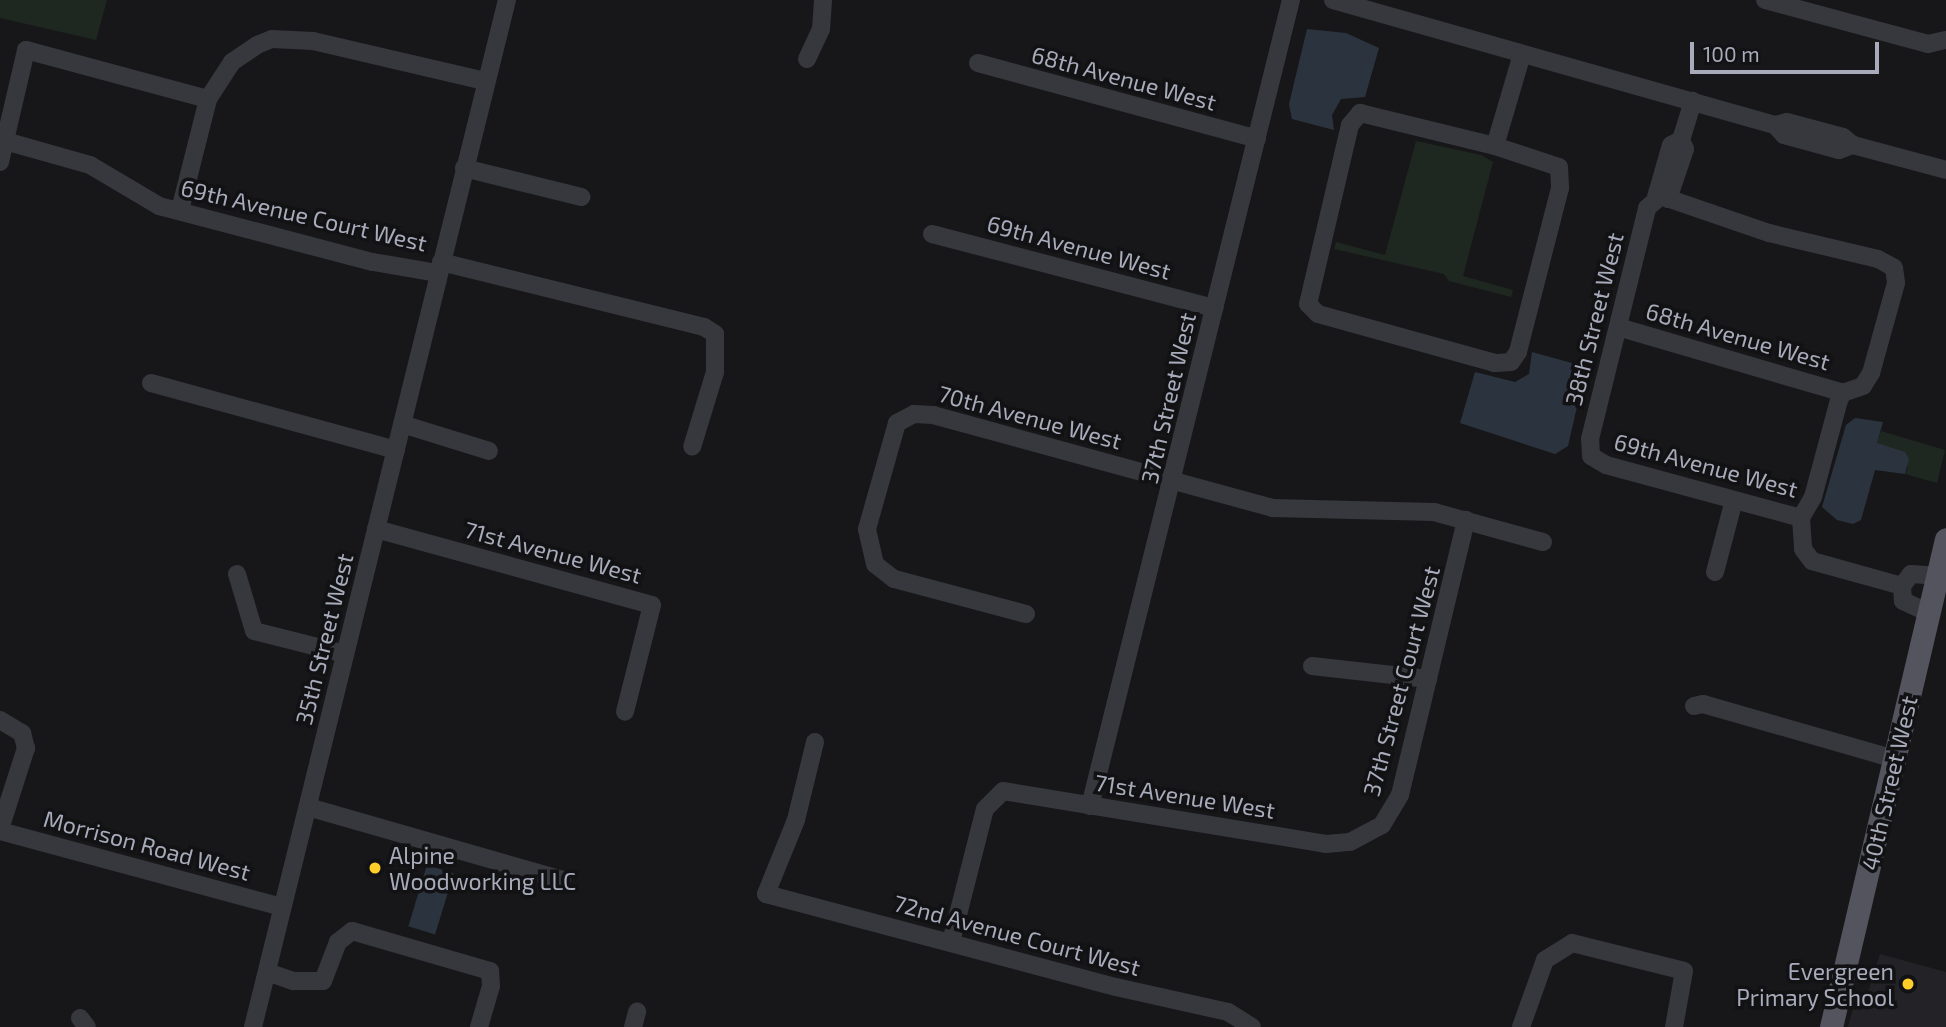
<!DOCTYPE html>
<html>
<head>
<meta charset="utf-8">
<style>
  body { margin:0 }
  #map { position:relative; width:1946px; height:1027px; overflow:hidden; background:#171719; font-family:"Exo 2",sans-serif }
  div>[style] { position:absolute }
  .built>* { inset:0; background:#232226 }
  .green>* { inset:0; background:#1e2820 }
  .water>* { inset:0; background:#2b343e; transform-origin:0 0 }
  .minor>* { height:18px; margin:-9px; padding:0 9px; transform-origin:9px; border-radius:9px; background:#37383e }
  .major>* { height:23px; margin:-11.5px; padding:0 11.5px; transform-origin:11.5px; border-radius:11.5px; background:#53545e }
  .dots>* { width:19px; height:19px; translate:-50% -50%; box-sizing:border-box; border:4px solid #121214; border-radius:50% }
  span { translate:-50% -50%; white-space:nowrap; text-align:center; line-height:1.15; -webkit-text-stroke:7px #121214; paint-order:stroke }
  .street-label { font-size:23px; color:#a7abba }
  .poi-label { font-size:23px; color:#a7abba }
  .left { translate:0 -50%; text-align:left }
  .right { translate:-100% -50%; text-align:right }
  .scale { position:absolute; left:1690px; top:42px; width:189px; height:32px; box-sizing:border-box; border:4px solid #a7abba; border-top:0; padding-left:9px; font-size:21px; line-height:24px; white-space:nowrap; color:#a7abba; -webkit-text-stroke:5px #121214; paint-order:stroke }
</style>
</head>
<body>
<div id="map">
  <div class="built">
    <div style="clip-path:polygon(1880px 954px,1946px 972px,1946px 1027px,1848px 1027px,1855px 1001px,1867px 996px)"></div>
  </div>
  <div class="green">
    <div style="clip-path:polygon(0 0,107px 0,96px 40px,0 18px)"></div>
    <div style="clip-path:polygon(1416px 141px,1481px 155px,1493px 162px,1463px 276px,1513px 290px,1511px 297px,1449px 281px,1444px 274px,1334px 249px,1336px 242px,1385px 255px)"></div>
    <div style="clip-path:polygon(1881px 431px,1945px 450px,1937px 483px,1905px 474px,1908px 468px,1877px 443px)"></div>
  </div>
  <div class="water">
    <div style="clip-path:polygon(1307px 29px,1346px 33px,1379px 48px,1365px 97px,1341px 99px,1332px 115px,1334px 130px,1292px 119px,1289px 104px)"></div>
    <div style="clip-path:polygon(1532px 352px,1586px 367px,1568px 446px,1555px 454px,1460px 423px,1475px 372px,1515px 382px,1529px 374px)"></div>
    <div style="clip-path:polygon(1855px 418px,1883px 422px,1877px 443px,1905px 452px,1909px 459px,1905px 474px,1875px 470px,1861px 520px,1853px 524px,1837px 520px,1822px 507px,1846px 425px)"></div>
    <div style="left:427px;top:865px;width:28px;height:64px;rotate:17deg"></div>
  </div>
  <div class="minor">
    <div style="left:1333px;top:0;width:459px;rotate:15.8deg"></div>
    <div style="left:1775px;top:125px;width:12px;rotate:-14deg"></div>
    <div style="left:1787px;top:122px;width:58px;rotate:15deg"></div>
    <div style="left:1843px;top:137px;width:13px;rotate:39deg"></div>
    <div style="left:1853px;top:145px;width:96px;rotate:15deg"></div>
    <div style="left:1765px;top:0;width:169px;rotate:15.1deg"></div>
    <div style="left:1928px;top:44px;width:18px;rotate:-13deg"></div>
    <div style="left:807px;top:59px;width:33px;rotate:-65deg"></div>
    <div style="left:821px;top:29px;width:29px;rotate:-86deg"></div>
    <div style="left:978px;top:63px;width:289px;rotate:15.2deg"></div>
    <div style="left:1360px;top:113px;width:139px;rotate:13.7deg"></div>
    <div style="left:1495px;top:146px;width:67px;rotate:18.2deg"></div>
    <div style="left:1559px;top:167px;width:21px;rotate:87deg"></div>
    <div style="left:1560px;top:188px;width:169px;rotate:104.4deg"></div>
    <div style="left:1518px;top:352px;width:12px;rotate:125deg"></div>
    <div style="left:1511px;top:362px;width:16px;rotate:176deg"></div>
    <div style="left:1495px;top:363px;width:184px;rotate:-164.5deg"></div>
    <div style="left:1318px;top:314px;width:14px;rotate:-135deg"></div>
    <div style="left:1308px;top:304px;width:184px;rotate:-76.8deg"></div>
    <div style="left:1350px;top:125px;width:16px;rotate:-50deg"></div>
    <div style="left:1775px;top:125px;width:13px;rotate:48deg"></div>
    <div style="left:1784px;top:135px;width:57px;rotate:15.3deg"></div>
    <div style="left:1839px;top:150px;width:15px;rotate:-20deg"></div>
    <div style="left:5px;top:141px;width:88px;rotate:15.8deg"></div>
    <div style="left:90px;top:165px;width:80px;rotate:30.7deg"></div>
    <div style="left:159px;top:206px;width:221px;rotate:14.7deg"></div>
    <div style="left:373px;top:262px;width:66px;rotate:9.6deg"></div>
    <div style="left:1495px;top:146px;width:96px;rotate:-73.6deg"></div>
    <div style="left:0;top:162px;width:115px;rotate:-76.9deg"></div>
    <div style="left:26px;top:50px;width:188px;rotate:15.1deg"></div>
    <div style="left:464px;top:168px;width:121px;rotate:13.9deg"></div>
    <div style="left:1661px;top:196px;width:114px;rotate:18.9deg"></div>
    <div style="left:1769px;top:233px;width:112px;rotate:13.4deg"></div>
    <div style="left:1878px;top:259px;width:18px;rotate:29deg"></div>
    <div style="left:1894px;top:268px;width:15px;rotate:82deg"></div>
    <div style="left:1896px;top:283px;width:93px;rotate:105.5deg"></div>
    <div style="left:1871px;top:373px;width:15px;rotate:122deg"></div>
    <div style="left:1863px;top:386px;width:21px;rotate:161deg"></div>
    <div style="left:1843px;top:393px;width:8px;rotate:120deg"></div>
    <div style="left:1839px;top:400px;width:100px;rotate:105deg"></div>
    <div style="left:1813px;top:497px;width:24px;rotate:120deg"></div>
    <div style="left:1801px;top:518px;width:202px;rotate:-164.8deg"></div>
    <div style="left:1606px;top:465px;width:17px;rotate:-149deg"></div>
    <div style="left:1591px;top:456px;width:17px;rotate:-93deg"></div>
    <div style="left:1590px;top:439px;width:238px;rotate:-76.1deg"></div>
    <div style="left:1647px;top:208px;width:18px;rotate:-41deg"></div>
    <div style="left:1656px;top:197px;width:54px;rotate:-73.9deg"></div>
    <div style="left:1671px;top:145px;width:11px;rotate:-27deg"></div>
    <div style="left:1668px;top:199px;width:53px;rotate:-71.2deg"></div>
    <div style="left:1685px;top:149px;width:10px;rotate:-114deg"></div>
    <div style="left:1681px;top:140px;width:41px;rotate:-72.9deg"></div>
    <div style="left:180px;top:210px;width:114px;rotate:-75.8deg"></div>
    <div style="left:208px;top:99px;width:44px;rotate:-57deg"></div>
    <div style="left:232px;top:62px;width:30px;rotate:-34deg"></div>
    <div style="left:257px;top:45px;width:16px;rotate:-22deg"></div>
    <div style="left:272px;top:39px;width:41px;rotate:2.8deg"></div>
    <div style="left:313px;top:41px;width:177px;rotate:13.1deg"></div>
    <div style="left:932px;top:234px;width:292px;rotate:14.7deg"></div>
    <div style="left:441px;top:262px;width:271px;rotate:13.9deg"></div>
    <div style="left:704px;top:327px;width:13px;rotate:32deg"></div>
    <div style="left:715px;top:334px;width:38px;rotate:90deg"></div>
    <div style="left:715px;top:372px;width:78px;rotate:107deg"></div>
    <div style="left:1618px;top:327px;width:234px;rotate:16.3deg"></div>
    <div style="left:151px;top:383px;width:254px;rotate:15.3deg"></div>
    <div style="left:402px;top:424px;width:91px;rotate:17.2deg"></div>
    <div style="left:1801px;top:518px;width:31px;rotate:86deg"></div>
    <div style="left:1803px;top:549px;width:15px;rotate:53deg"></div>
    <div style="left:1812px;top:561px;width:93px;rotate:15.5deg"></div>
    <div style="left:376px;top:529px;width:286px;rotate:15.4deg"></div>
    <div style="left:652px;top:605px;width:110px;rotate:104.2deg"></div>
    <div style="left:1715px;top:572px;width:74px;rotate:-75.2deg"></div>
    <div style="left:237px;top:574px;width:59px;rotate:73.4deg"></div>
    <div style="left:254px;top:631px;width:94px;rotate:14.2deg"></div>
    <div style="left:1929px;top:613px;width:29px;rotate:-155deg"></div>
    <div style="left:1903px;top:601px;width:15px;rotate:-94deg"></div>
    <div style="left:1902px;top:586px;width:15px;rotate:-53deg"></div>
    <div style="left:1911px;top:574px;width:26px;rotate:4deg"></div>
    <div style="left:1026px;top:614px;width:137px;rotate:-165.1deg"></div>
    <div style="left:894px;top:579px;width:24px;rotate:-142deg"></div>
    <div style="left:875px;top:564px;width:36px;rotate:-103deg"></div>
    <div style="left:867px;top:529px;width:110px;rotate:-74.2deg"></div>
    <div style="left:897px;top:423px;width:19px;rotate:-28deg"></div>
    <div style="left:914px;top:414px;width:19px;rotate:3deg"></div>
    <div style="left:933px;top:415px;width:352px;rotate:15.3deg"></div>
    <div style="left:1272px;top:508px;width:162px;rotate:1.4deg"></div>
    <div style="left:1434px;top:512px;width:113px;rotate:15.4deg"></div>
    <div style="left:1312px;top:666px;width:117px;rotate:6.4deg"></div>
    <div style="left:1694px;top:706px;width:9px;rotate:-13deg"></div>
    <div style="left:1703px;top:704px;width:200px;rotate:16deg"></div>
    <div style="left:0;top:720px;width:26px;rotate:31deg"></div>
    <div style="left:22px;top:733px;width:16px;rotate:75deg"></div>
    <div style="left:26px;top:748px;width:85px;rotate:107.8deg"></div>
    <div style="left:815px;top:742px;width:80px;rotate:103.7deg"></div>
    <div style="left:796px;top:820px;width:80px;rotate:112.1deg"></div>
    <div style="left:766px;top:894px;width:362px;rotate:14.9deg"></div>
    <div style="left:1116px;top:987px;width:115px;rotate:12.6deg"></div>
    <div style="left:1228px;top:1012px;width:28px;rotate:32deg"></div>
    <div style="left:1090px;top:806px;width:831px;rotate:-76deg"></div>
    <div style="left:308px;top:807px;width:264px;rotate:16deg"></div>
    <div style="left:0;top:831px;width:291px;rotate:15.1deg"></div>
    <div style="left:951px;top:942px;width:137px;rotate:-75.7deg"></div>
    <div style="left:985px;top:809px;width:25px;rotate:-45deg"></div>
    <div style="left:1003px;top:791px;width:327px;rotate:9.3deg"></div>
    <div style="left:1326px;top:844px;width:24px;rotate:-5deg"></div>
    <div style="left:1350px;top:842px;width:36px;rotate:-28deg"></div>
    <div style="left:1382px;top:825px;width:35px;rotate:-59deg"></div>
    <div style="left:1400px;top:795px;width:283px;rotate:-76.5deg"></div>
    <div style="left:267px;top:972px;width:28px;rotate:19deg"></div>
    <div style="left:293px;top:981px;width:30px"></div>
    <div style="left:323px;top:981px;width:42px;rotate:-69deg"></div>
    <div style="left:338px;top:942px;width:18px;rotate:-38deg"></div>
    <div style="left:352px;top:931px;width:144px;rotate:16.2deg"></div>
    <div style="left:490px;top:971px;width:15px;rotate:86deg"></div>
    <div style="left:491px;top:986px;width:43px;rotate:106.3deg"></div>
    <div style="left:80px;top:1018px;width:11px;rotate:52deg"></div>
    <div style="left:253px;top:1027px;width:1058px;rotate:-76.11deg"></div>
    <div style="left:633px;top:1027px;width:16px;rotate:-75deg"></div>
    <div style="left:1521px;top:1027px;width:71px;rotate:-70.3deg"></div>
    <div style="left:1545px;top:960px;width:32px;rotate:-32deg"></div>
    <div style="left:1572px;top:943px;width:115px;rotate:14deg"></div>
    <div style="left:1684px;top:971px;width:57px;rotate:100.1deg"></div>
  </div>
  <div class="major">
    <div style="left:1831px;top:1027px;width:501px;rotate:-76.74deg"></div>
  </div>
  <div class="dots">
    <div style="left:375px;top:868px;background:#ffce29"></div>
    <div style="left:1908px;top:984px;background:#ffce29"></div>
  </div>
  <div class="street-label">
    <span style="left:1124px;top:78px;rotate:15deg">68th Avenue West</span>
    <span style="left:304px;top:215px;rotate:13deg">69th Avenue Court West</span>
    <span style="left:1079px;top:247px;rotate:15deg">69th Avenue West</span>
    <span style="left:1594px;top:319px;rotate:-76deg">38th Street West</span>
    <span style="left:1738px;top:336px;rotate:16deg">68th Avenue West</span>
    <span style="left:1168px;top:398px;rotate:-77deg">37th Street West</span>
    <span style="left:1030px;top:417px;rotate:15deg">70th Avenue West</span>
    <span style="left:1706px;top:465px;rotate:15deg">69th Avenue West</span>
    <span style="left:553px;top:552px;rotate:15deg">71st Avenue West</span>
    <span style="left:324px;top:639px;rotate:-76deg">35th Street West</span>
    <span style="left:1401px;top:681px;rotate:-75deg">37th Street Court West</span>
    <span style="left:1889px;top:783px;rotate:-77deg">40th Street West</span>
    <span style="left:1185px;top:796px;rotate:9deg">71st Avenue West</span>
    <span style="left:147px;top:845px;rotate:15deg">Morrison Road West</span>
    <span style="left:1017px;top:935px;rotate:15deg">72nd Avenue Court West</span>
  </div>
  <div class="poi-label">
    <span class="left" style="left:389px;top:868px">Alpine<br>Woodworking LLC</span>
    <span class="right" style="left:1894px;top:984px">Evergreen<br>Primary School</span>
  </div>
  <div class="scale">100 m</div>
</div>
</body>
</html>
